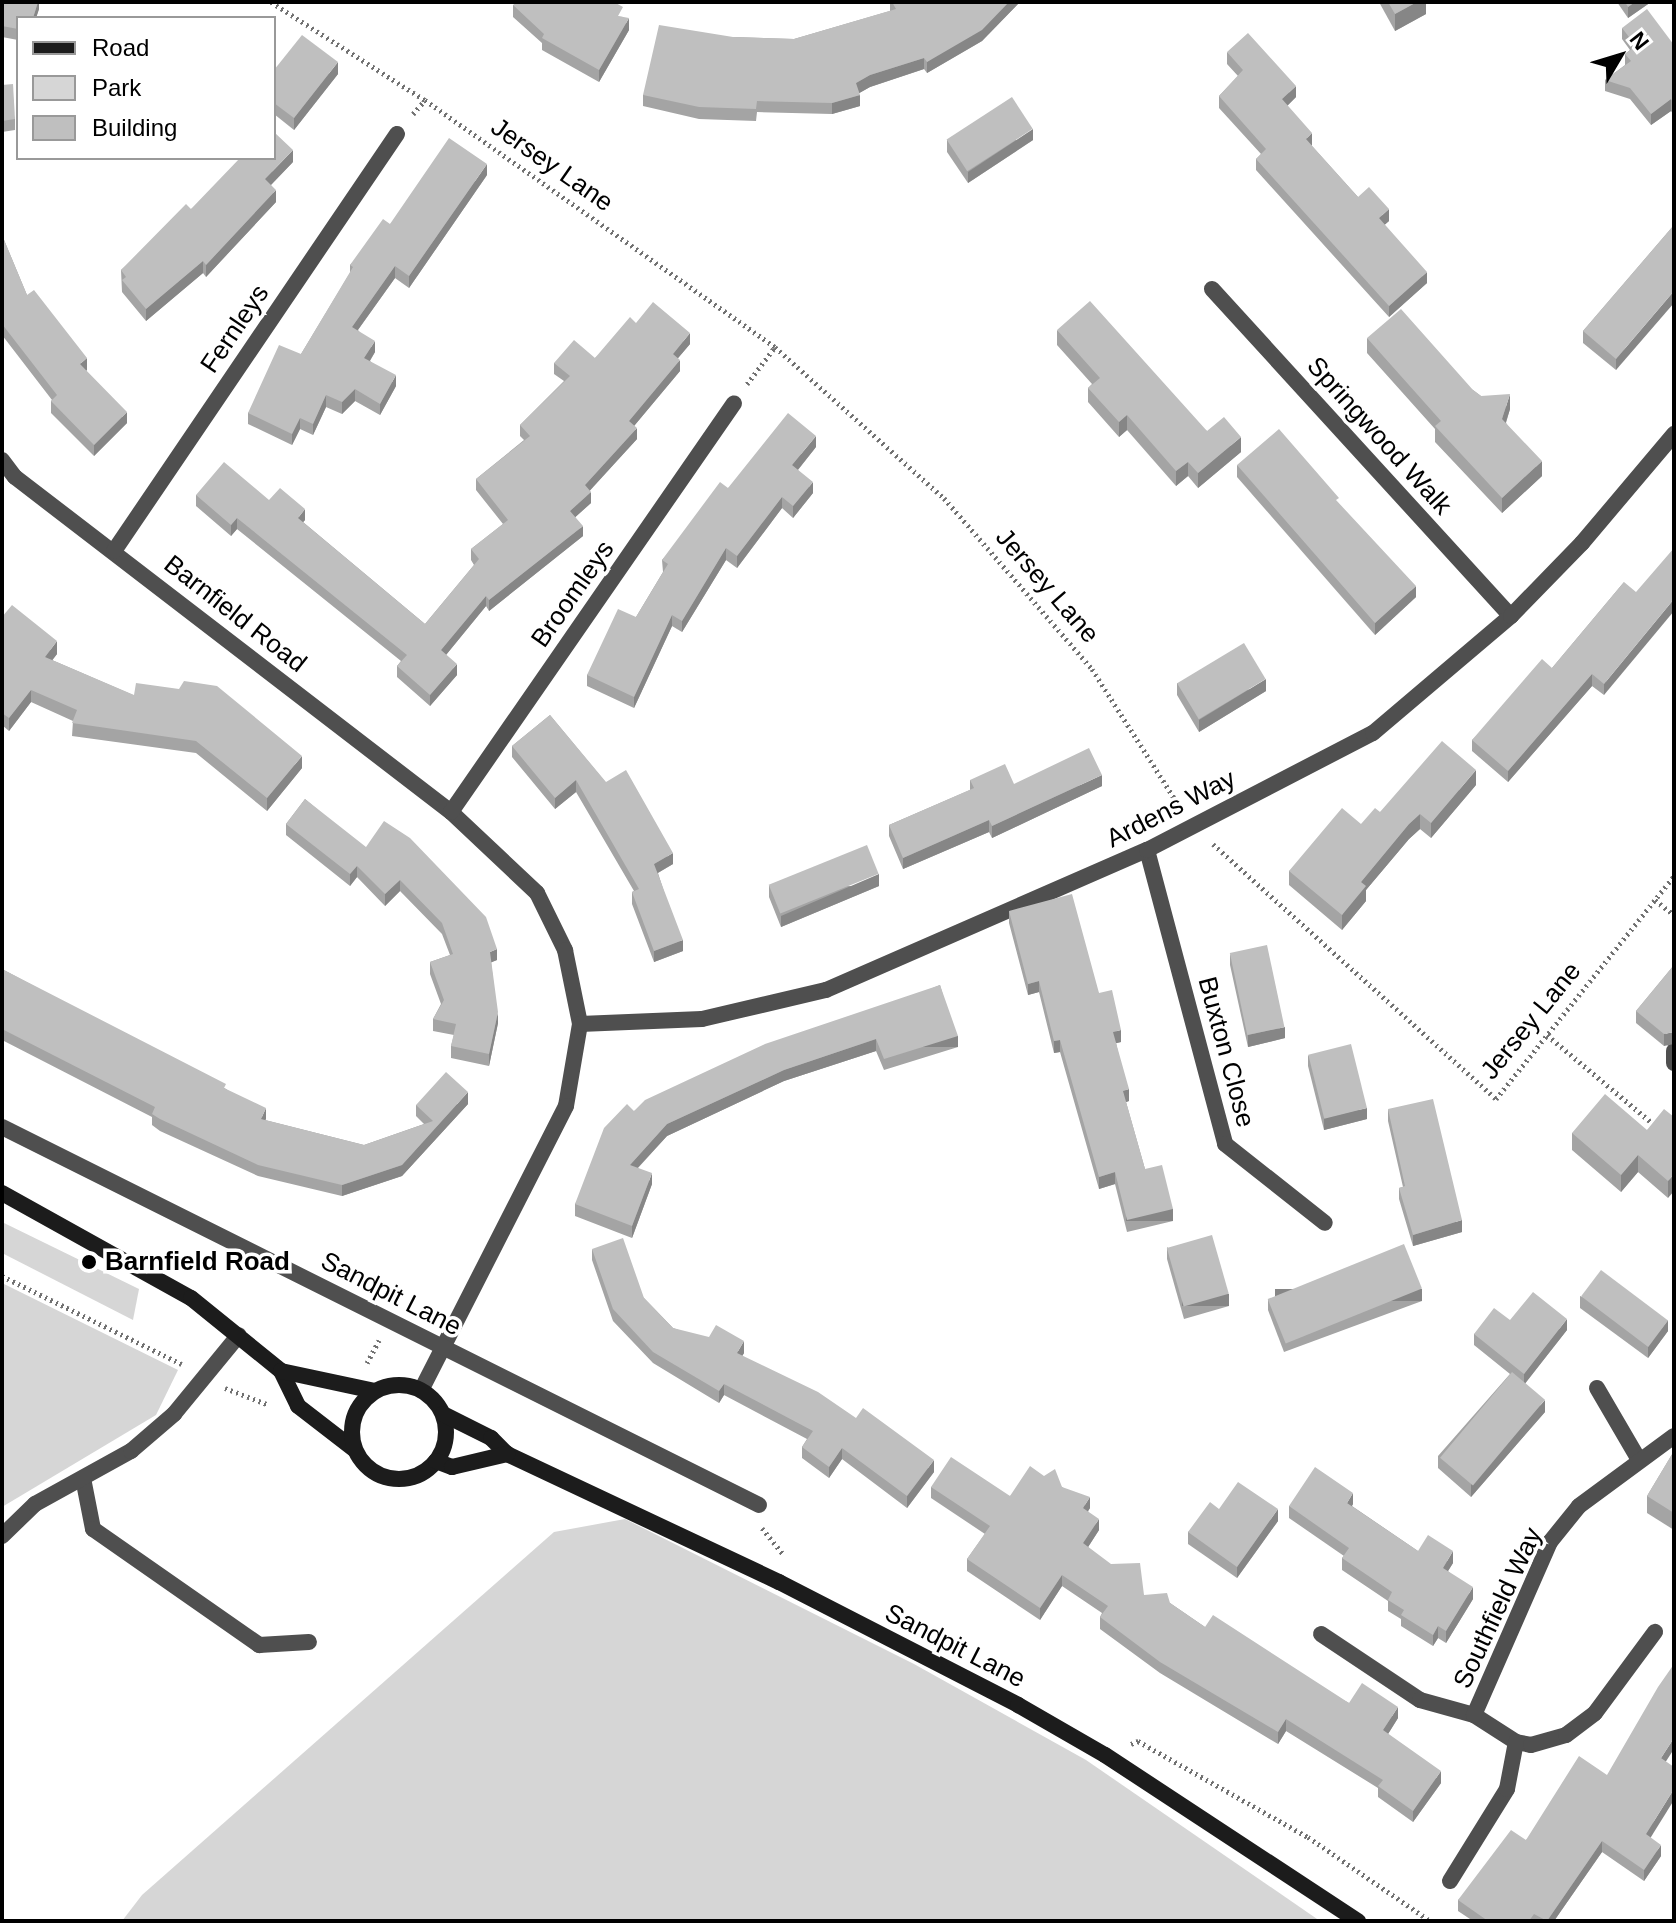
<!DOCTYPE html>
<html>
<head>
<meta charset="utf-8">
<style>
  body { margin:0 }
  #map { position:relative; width:1676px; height:1923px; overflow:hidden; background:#fff; font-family:Helvetica,sans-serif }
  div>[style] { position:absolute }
  .green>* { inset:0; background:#d6d6d6 }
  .path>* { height:5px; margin-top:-2.5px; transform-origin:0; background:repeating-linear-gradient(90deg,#717171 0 2px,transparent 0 6px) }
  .lane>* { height:16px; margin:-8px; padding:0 8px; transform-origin:8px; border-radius:8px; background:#4f4f4f }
  .street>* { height:16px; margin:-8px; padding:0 8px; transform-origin:8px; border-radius:8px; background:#4f4f4f }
  .secondary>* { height:16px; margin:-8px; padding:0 8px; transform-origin:8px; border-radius:8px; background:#1c1c1c }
  .secondary>.ring { margin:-8px; padding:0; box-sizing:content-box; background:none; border:16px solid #1c1c1c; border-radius:50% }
  .wall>* { inset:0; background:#a4a4a4 }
  .shaded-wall>* { inset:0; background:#868686; transform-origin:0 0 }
  .building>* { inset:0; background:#bfbfbf; transform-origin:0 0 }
  .dots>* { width:22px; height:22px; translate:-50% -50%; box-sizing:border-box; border:4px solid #fff; border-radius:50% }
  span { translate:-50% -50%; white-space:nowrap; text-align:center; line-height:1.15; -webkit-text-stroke:7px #fff; paint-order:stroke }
  .street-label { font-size:26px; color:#000 }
  .poi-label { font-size:26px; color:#000; font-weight:700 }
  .left { translate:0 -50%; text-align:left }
  .frame { position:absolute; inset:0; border:4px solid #000; pointer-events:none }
  .legend { position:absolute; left:16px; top:16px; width:260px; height:144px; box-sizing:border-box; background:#fff; border:2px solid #999; margin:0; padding:10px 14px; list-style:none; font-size:24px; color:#000 }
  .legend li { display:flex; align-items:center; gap:16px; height:40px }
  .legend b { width:40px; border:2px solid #999 }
  .north { position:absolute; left:1580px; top:16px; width:80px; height:80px; -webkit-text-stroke:6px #fff; paint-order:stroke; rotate:52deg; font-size:22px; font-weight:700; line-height:32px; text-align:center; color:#000 }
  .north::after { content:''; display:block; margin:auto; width:28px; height:36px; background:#000; clip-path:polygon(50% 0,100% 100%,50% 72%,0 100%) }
</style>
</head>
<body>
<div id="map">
  <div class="green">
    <div style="clip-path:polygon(2px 1222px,139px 1289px,133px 1320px,2px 1253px)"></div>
    <div style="clip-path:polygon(2px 1283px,178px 1370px,156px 1415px,2px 1507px)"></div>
    <div style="clip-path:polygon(625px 1519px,914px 1664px,1086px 1760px,1320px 1921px,122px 1921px,142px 1895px,554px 1532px)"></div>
  </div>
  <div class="path">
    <div style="left:271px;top:2px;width:183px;rotate:32.5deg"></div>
    <div style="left:425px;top:100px;width:428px;rotate:35.2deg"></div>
    <div style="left:775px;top:347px;width:227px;rotate:41.8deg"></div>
    <div style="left:944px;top:498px;width:226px;rotate:49.1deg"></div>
    <div style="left:1092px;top:669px;width:164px;rotate:57.5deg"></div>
    <div style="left:413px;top:114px;width:18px;rotate:-49deg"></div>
    <div style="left:747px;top:384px;width:46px;rotate:-52.9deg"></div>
    <div style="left:1213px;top:844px;width:381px;rotate:42deg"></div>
    <div style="left:1496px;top:1099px;width:285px;rotate:-51.4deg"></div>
    <div style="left:1655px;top:900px;width:24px;rotate:38deg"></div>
    <div style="left:1547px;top:1035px;width:143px;rotate:39.9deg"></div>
    <div style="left:2px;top:1276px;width:200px;rotate:26.1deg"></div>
    <div style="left:367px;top:1363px;width:26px;rotate:-62deg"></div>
    <div style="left:225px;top:1388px;width:45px;rotate:20.9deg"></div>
    <div style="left:762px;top:1528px;width:33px;rotate:51deg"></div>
    <div style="left:1131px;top:1744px;width:8px;rotate:-23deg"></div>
    <div style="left:1138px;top:1741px;width:195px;rotate:29.5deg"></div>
    <div style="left:1308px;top:1837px;width:148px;rotate:34.5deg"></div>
  </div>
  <div class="lane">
    <div style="left:1674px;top:1051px;width:12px;rotate:90deg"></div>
    <div style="left:83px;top:1478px;width:52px;rotate:78.9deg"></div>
    <div style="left:93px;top:1529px;width:203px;rotate:34.9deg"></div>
    <div style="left:259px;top:1645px;width:50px;rotate:-3.4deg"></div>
  </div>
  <div class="street">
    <div style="left:1212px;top:289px;width:443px;rotate:47.6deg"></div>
    <div style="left:2px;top:460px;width:21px;rotate:53deg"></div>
    <div style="left:15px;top:477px;width:550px;rotate:37.54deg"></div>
    <div style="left:451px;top:812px;width:118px;rotate:43.3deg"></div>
    <div style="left:537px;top:893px;width:64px;rotate:63.8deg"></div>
    <div style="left:565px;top:950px;width:76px;rotate:78.5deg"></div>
    <div style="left:580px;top:1024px;width:83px;rotate:99.7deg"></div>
    <div style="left:566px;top:1106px;width:319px;rotate:117deg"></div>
    <div style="left:114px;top:551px;width:504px;rotate:-55.84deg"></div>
    <div style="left:451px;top:812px;width:497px;rotate:-55.3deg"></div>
    <div style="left:1147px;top:850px;width:304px;rotate:75.1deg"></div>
    <div style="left:1225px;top:1144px;width:127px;rotate:38.3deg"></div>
    <div style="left:580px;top:1024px;width:122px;rotate:-2.3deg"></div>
    <div style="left:702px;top:1019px;width:127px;rotate:-13.2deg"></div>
    <div style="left:826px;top:990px;width:350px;rotate:-23.6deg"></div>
    <div style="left:1147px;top:850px;width:254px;rotate:-27.4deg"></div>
    <div style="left:1373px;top:733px;width:181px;rotate:-40.3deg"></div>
    <div style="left:1511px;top:616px;width:102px;rotate:-45.8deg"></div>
    <div style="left:1582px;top:543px;width:143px;rotate:-49.8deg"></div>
    <div style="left:2px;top:1127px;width:846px;rotate:26.53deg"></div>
    <div style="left:1597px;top:1388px;width:83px;rotate:59.7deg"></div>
    <div style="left:2px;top:1536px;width:46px;rotate:-44.1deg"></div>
    <div style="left:35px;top:1504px;width:110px;rotate:-28.9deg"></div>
    <div style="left:131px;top:1451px;width:57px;rotate:-40.7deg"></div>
    <div style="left:174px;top:1414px;width:102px;rotate:-50.6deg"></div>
    <div style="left:1321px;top:1634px;width:119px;rotate:33.7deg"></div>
    <div style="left:1420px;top:1700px;width:56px;rotate:15.5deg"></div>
    <div style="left:1474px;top:1715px;width:50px;rotate:32.7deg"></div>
    <div style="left:1516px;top:1742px;width:15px;rotate:11deg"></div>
    <div style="left:1531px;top:1745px;width:36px;rotate:-16deg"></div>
    <div style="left:1566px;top:1735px;width:36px;rotate:-37deg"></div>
    <div style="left:1595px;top:1713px;width:101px;rotate:-53.5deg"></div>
    <div style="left:1474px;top:1715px;width:189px;rotate:-66.3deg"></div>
    <div style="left:1550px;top:1542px;width:46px;rotate:-51.1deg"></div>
    <div style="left:1579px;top:1506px;width:118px;rotate:-36.4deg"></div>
    <div style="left:1450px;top:1881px;width:108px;rotate:-58.2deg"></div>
    <div style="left:1507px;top:1789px;width:48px;rotate:-79.2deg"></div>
  </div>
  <div class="secondary">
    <div style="left:2px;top:1193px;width:216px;rotate:29.1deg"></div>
    <div style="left:191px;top:1298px;width:116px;rotate:39deg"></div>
    <div style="left:281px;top:1371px;width:39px;rotate:64deg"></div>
    <div style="left:298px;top:1406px;width:72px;rotate:37.7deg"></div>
    <div style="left:281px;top:1371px;width:95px;rotate:12.1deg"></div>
    <div class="ring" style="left:352px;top:1385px;width:78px;height:78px"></div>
    <div style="left:443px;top:1414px;width:54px;rotate:26.6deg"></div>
    <div style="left:491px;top:1438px;width:23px;rotate:45deg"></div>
    <div style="left:507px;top:1454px;width:301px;rotate:25.2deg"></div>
    <div style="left:779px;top:1582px;width:269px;rotate:27.2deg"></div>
    <div style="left:1018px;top:1705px;width:100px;rotate:29.9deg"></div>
    <div style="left:1105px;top:1755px;width:303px;rotate:33.3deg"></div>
    <div style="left:436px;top:1461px;width:17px;rotate:21deg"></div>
    <div style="left:452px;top:1467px;width:57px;rotate:-13.3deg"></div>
  </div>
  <div class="wall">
    <div style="clip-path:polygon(2px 2px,39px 2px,39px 9px,36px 18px,18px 18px,18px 40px,2px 37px)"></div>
    <div style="clip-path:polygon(890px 2px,1020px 2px,982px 41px,927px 73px,924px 69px,870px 87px,859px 93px,860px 106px,832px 114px,757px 112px,756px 121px,699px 119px,643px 106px,643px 95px,733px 37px,794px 39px,890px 11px)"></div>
    <div style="clip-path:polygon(1379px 2px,1426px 2px,1426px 14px,1395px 31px)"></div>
    <div style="clip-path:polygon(1617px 2px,1651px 2px,1628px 18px)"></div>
    <div style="clip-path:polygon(513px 5px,623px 17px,629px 30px,599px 82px,542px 50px,542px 43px,513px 17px)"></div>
    <div style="clip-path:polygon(1622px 28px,1674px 45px,1674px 115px,1671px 111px,1651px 125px,1630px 99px,1605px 91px,1605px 80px,1625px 65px,1625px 54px,1630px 50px,1622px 39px)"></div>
    <div style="clip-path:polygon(1227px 52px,1296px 97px,1287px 106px,1312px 145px,1311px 145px,1358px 197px,1389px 221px,1384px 225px,1427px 283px,1389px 317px,1256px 170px,1256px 159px,1261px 154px,1219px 108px,1219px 96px,1238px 76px,1227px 64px)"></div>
    <div style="clip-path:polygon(274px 70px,338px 74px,294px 130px,274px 114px)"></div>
    <div style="clip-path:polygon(2px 85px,15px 119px,15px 130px,2px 132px)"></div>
    <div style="clip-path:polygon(947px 140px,1033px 140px,968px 183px,947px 152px)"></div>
    <div style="clip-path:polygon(293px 162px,271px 185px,276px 202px,206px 277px,203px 273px,146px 321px,122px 292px,121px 270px,191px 209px)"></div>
    <div style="clip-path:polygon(487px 175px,409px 288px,395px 278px,358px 330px,375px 352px,370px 361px,396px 386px,380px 415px,355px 401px,342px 414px,326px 407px,313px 435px,300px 429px,292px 445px,248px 424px,248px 413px,301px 354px,350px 273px,350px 265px,390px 224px)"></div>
    <div style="clip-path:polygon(1674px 225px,1616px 370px,1583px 343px,1583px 331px)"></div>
    <div style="clip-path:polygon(2px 235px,27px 295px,87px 370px,86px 371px,127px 423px,94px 456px,51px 413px,51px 401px,52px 400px,2px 335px)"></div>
    <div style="clip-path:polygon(636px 323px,690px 344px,678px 358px,680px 371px,634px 426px,637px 439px,590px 490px,591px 503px,575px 517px,583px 536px,489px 611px,486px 606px,446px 655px,457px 675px,430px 706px,397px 677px,397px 666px,401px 661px,237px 529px,231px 536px,196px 506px,196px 495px,269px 500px,305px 520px,303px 522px,425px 624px,474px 565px,471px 560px,471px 549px,503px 524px,476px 490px,476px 479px,524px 440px,520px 436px,520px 425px,564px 381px,554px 374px,554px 363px,595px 358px)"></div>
    <div style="clip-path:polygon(1057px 330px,1207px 431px,1241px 452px,1198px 488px,1188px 476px,1176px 486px,1127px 430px,1119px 437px,1088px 402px,1088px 388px,1092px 384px,1057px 345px)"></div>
    <div style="clip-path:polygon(1367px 338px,1473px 390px,1481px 396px,1510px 409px,1506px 423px,1542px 476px,1502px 513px,1435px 442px,1435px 429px,1367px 353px)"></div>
    <div style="clip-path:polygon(816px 447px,798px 470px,813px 493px,793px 518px,782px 508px,737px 568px,726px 560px,682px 632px,672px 626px,634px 708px,587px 686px,587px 675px,636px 617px,663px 572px,662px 560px,728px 488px)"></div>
    <div style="clip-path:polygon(1237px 465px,1339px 504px,1416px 597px,1375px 635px,1237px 477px)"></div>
    <div style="clip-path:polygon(1624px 582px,1604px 695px,1592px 686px,1508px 782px,1472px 751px,1472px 740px,1552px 668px)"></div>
    <div style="clip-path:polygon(2px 617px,57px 654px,52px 660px,302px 768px,267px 811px,196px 753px,72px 736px,73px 721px,31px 702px,9px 731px,2px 725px)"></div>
    <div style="clip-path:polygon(1177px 683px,1266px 691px,1199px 732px,1177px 695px)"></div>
    <div style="clip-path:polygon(550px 715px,673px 864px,658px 873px,683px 951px,654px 962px,632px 904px,632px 892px,634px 891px,576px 792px,555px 809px,512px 757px,512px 746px)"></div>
    <div style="clip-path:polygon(970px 780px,1014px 784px,1102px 786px,992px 838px,989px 832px,903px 869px,889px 836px,889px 825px,970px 790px)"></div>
    <div style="clip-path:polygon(1476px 785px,1431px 838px,1420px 829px,1409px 839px,1366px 890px,1366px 901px,1342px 930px,1289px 885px,1289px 871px,1380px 812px)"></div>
    <div style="clip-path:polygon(305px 799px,497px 960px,491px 962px,498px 1023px,489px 1066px,451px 1058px,451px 1046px,454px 1035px,433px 1031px,433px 1019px,441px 1004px,430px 974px,430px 962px,450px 955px,442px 934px,400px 891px,385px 906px,357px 877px,350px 886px,286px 835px,286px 824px)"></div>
    <div style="clip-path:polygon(769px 886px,879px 886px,781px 927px,769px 897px)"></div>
    <div style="clip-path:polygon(1009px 911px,1099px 993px,1121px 1042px,1116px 1043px,1129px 1101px,1126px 1102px,1145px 1169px,1173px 1221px,1127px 1232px,1115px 1184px,1099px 1189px,1060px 1052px,1054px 1053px,1039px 992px,1028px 995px,1009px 923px)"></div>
    <div style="clip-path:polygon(1230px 954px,1285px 1038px,1248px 1047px,1230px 965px)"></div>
    <div style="clip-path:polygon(1674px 965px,1664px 1046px,1636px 1023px,1636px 1011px)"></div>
    <div style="clip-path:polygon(2px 969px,226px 1089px,265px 1120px,364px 1145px,424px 1124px,416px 1116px,416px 1105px,468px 1104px,402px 1176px,342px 1196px,258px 1176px,160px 1131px,152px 1125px,152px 1117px,2px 1040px)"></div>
    <div style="clip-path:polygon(940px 985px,958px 1047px,884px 1070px,876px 1051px,784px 1081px,667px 1136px,638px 1168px,652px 1184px,632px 1238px,575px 1216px,575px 1204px,634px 1111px)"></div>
    <div style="clip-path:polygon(1308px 1055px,1367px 1119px,1324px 1130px,1308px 1066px)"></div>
    <div style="clip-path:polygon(1388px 1109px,1462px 1232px,1413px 1246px,1399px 1199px,1399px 1188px,1403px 1187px,1388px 1121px)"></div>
    <div style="clip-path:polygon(1674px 1117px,1668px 1198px,1638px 1172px,1621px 1192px,1572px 1150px,1572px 1133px,1647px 1130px)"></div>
    <div style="clip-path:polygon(1167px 1247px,1229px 1306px,1184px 1319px,1167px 1259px)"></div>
    <div style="clip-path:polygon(592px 1249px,644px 1298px,673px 1328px,744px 1353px,742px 1356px,934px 1472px,907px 1508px,842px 1459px,829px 1478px,802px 1458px,802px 1447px,807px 1439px,724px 1395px,719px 1403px,653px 1363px,613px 1321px,592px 1260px)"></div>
    <div style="clip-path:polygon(1580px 1296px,1668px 1331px,1648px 1358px,1580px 1308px)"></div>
    <div style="clip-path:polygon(1268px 1299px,1422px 1301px,1284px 1352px,1268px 1310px)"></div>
    <div style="clip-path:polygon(1510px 1320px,1567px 1330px,1525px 1383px,1545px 1412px,1471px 1497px,1438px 1468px,1438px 1456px,1510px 1374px,1474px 1345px,1474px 1334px)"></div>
    <div style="clip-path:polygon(1674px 1451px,1674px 1530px,1647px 1513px,1647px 1496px)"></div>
    <div style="clip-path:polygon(1044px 1476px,1062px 1487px,1090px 1508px,1088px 1511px,1099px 1530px,1088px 1547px,1144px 1595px,1170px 1603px,1205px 1627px,1349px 1703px,1398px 1718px,1388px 1734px,1441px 1783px,1413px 1822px,1378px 1797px,1378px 1788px,1286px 1731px,1278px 1744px,1160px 1673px,1100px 1629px,1100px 1617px,1102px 1613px,1062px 1586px,1040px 1620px,967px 1571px,967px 1559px,985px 1534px,931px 1498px,931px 1487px,1010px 1496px)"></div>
    <div style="clip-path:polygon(1353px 1504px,1352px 1506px,1418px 1551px,1453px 1563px,1448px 1571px,1473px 1599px,1446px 1643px,1438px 1638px,1433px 1646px,1401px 1626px,1401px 1619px,1388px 1611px,1388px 1601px,1342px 1570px,1342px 1558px,1344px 1556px,1289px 1518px,1289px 1506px)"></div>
    <div style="clip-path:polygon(1219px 1509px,1278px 1521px,1237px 1578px,1188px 1544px,1188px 1532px)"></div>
    <div style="clip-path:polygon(1666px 1762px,1650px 1838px,1661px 1856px,1644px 1881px,1602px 1852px,1554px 1921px,1473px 1921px,1458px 1911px,1458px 1900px,1526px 1840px,1607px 1775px)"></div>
  </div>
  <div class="shaded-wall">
    <div style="clip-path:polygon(38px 2px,39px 2px,39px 9px,36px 18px,33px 18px)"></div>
    <div style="clip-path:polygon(1009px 2px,1020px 2px,982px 41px,927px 73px,927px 62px)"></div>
    <div style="clip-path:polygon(1417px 2px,1426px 2px,1426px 14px,1395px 31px,1395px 14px)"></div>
    <div style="clip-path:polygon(1635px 2px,1651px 2px,1628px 18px,1628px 7px)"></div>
    <div style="clip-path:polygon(629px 18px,629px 30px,599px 82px,599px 70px)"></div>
    <div style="clip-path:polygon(924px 58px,924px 69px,870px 87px,856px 95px,856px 83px,870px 75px)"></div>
    <div style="clip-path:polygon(338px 62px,338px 74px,294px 130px,294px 118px)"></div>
    <div style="clip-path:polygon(1296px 86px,1296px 97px,1282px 111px,1282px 99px)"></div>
    <div style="clip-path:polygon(860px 95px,860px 106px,832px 114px,832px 103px)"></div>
    <div style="clip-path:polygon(1671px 99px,1671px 111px,1651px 125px,1651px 114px)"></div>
    <div style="clip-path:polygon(1033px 129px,1033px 140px,968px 183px,968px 172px)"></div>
    <div style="clip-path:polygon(1312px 133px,1312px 145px,1306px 151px,1306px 139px)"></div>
    <div style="clip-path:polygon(293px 150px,293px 162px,265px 191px,265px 179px)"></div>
    <div style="clip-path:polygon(487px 164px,487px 175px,409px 288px,409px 276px)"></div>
    <div style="clip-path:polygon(276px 190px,276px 202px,206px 277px,206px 265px)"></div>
    <div style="clip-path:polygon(1389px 209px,1389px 221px,1379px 230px,1379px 218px)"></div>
    <div style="clip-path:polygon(203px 261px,203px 273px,146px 321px,146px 309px)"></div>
    <div style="clip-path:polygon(395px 266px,395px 278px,352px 338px,352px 327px)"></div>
    <div style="clip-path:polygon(1427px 272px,1427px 283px,1389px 317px,1389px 306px)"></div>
    <div style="clip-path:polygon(1674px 291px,1674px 303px,1616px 370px,1616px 359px)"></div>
    <div style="clip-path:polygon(690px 333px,690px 344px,673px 364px,673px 354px)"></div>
    <div style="clip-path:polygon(375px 341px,375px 352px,364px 370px,364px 358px)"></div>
    <div style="clip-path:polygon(87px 358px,87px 370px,80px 375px,80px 364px)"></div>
    <div style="clip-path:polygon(680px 360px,680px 371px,629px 432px,629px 421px)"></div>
    <div style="clip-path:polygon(396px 375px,396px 386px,380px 415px,380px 404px)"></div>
    <div style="clip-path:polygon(355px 389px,355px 401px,342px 414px,342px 402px)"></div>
    <div style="clip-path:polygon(1510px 394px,1510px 409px,1502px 434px,1502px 419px)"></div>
    <div style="clip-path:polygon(326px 395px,326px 407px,313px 435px,313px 424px)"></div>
    <div style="clip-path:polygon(127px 412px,127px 423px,94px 456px,94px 445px)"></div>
    <div style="clip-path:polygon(1127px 415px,1127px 430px,1119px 437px,1119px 422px)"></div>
    <div style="clip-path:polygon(300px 418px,300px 429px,292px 445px,292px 434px)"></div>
    <div style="clip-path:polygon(637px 428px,637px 439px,585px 496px,585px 485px)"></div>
    <div style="clip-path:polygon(816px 436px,816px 447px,792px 477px,792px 465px)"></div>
    <div style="clip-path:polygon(1241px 437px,1241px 452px,1198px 488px,1198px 473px)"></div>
    <div style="clip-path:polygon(1542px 461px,1542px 476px,1502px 513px,1502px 498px)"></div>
    <div style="clip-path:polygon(1188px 462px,1188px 476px,1176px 486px,1176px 471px)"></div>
    <div style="clip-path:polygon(813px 482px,813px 493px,793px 518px,793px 506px)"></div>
    <div style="clip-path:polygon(591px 492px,591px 503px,570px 522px,570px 511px)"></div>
    <div style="clip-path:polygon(782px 497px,782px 508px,737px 568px,737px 556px)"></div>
    <div style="clip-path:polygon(305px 509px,305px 520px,298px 528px,298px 518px)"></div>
    <div style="clip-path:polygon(237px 518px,237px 529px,231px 536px,231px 525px)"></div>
    <div style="clip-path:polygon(583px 526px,583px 536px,489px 611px,489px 600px)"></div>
    <div style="clip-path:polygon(726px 548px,726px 560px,682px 632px,682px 621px)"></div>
    <div style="clip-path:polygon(1416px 586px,1416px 597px,1375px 635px,1375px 623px)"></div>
    <div style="clip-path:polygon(486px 596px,486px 606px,441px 661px,441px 650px)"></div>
    <div style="clip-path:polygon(1674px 599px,1674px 611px,1604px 695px,1604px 684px)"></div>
    <div style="clip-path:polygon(672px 615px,672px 626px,634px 708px,634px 697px)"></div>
    <div style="clip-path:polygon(57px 641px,57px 654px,45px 670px,45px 657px)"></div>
    <div style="clip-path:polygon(457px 664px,457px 675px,430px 706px,430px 695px)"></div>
    <div style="clip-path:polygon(1592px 674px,1592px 686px,1508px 782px,1508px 771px)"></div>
    <div style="clip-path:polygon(1266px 679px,1266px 691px,1199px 732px,1199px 720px)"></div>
    <div style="clip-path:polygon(31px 690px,31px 702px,9px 731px,9px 718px)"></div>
    <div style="clip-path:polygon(302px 756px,302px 768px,267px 811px,267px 798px)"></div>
    <div style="clip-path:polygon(1476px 770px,1476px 785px,1431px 838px,1431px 823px)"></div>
    <div style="clip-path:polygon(1102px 775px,1102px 786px,992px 838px,992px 826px)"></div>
    <div style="clip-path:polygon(576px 780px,576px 792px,555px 809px,555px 798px)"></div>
    <div style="clip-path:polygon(1420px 814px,1420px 829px,1409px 839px,1366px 890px,1366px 901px,1342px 930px,1342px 915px,1361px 882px,1409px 824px)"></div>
    <div style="clip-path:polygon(989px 820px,989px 832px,903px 869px,903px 858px)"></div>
    <div style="clip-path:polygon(673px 853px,673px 864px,654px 875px,654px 864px)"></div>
    <div style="clip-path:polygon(357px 866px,357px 877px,350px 886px,350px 874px)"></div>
    <div style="clip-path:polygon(879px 874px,879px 886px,781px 927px,781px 916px)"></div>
    <div style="clip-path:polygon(400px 880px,400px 891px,385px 906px,385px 894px)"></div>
    <div style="clip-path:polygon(683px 940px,683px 951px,654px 962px,654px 951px)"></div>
    <div style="clip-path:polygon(497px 949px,497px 960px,490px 963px,490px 952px)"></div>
    <div style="clip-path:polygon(1039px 981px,1039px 992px,1028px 995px,1028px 984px)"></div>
    <div style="clip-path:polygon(498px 1012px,498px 1023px,489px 1066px,489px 1054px)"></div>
    <div style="clip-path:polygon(1285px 1027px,1285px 1038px,1248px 1047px,1248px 1035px)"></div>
    <div style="clip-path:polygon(1121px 1030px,1121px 1042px,1113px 1044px,1113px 1032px)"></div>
    <div style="clip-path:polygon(1674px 1032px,1674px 1044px,1664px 1046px,1664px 1034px)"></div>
    <div style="left:958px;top:1036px;width:11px;height:77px;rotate:90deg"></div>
    <div style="clip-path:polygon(876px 1039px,876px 1051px,784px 1081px,667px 1136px,630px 1176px,630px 1165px,667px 1124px,784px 1070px)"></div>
    <div style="clip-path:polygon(1060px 1040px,1060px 1052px,1054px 1053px,1054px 1041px)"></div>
    <div style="clip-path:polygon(1129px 1089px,1129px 1101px,1123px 1103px,1123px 1091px)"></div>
    <div style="clip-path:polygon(468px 1092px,468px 1104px,402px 1176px,342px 1196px,342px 1185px,402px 1165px)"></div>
    <div style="clip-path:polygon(266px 1108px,266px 1119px,261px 1130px,261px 1119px)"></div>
    <div style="clip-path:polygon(1367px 1108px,1367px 1119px,1324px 1130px,1324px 1118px)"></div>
    <div style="clip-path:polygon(1638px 1155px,1638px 1172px,1621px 1192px,1621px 1175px)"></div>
    <div style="clip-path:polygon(1115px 1172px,1115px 1184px,1099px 1189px,1099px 1177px)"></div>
    <div style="clip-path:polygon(652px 1173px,652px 1184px,632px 1238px,632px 1226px)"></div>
    <div style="clip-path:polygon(1674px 1174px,1674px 1191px,1668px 1198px,1668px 1181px)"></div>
    <div style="left:1173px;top:1209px;width:12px;height:47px;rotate:90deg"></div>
    <div style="clip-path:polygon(1462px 1220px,1462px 1232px,1413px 1246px,1413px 1235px)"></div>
    <div style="left:1422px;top:1289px;width:12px;height:147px;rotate:90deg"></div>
    <div style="left:1229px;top:1294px;width:12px;height:47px;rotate:90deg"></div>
    <div style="clip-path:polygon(1567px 1319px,1567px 1330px,1524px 1385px,1524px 1374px)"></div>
    <div style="clip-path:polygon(1668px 1320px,1668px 1331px,1648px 1358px,1648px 1346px)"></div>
    <div style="clip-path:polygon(744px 1341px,744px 1353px,737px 1365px,737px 1353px)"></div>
    <div style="clip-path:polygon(724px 1384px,724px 1395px,719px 1403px,719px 1391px)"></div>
    <div style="clip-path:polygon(1545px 1400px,1545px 1412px,1471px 1497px,1471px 1485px)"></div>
    <div style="clip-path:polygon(842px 1448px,842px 1459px,829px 1478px,829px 1467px)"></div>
    <div style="clip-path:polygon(934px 1460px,934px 1472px,907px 1508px,907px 1496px)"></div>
    <div style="clip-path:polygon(1353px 1493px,1353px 1504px,1347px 1514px,1347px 1503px)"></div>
    <div style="clip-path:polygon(1090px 1497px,1090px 1508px,1083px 1519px,1083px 1508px)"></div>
    <div style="clip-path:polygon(1278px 1509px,1278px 1521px,1237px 1578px,1237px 1567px)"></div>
    <div style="clip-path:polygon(1099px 1519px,1099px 1530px,1083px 1555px,1083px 1543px)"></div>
    <div style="clip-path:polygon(1453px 1551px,1453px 1563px,1443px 1579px,1443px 1568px)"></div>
    <div style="clip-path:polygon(1062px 1575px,1062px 1586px,1040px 1620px,1040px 1608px)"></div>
    <div style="clip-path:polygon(1473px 1587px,1473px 1599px,1446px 1643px,1446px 1631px)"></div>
    <div style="clip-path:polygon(1438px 1626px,1438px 1638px,1433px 1646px,1433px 1635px)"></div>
    <div style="clip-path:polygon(1398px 1707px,1398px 1718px,1383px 1742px,1383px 1730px)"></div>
    <div style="clip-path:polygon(1286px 1719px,1286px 1731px,1278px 1744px,1278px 1732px)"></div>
    <div style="clip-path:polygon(1674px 1738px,1674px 1749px,1661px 1769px,1661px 1758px)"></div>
    <div style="clip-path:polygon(1441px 1771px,1441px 1783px,1413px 1822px,1413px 1811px)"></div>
    <div style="clip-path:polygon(1674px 1789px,1674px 1800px,1646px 1845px,1646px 1834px)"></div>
    <div style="clip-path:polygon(1602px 1841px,1602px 1852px,1554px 1921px,1547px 1921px)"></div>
    <div style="clip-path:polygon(1661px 1845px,1661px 1856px,1644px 1881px,1644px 1870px)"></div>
  </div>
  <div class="building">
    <div style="clip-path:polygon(2px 2px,38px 2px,33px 18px,18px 18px,18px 29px,2px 26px)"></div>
    <div style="clip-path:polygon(516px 2px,614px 2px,623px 7px,618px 16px,629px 18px,599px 70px,542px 38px,544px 34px,513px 5px)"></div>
    <div style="clip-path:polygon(892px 2px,1009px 2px,982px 30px,927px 62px,924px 58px,870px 75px,856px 83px,860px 95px,832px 103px,757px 101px,756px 109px,699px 107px,643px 95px,659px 25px,733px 37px,794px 39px,896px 9px)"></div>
    <div style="clip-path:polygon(1388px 2px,1417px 2px,1395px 14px)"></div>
    <div style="clip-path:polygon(1625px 2px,1635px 2px,1628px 7px)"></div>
    <div style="clip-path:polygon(1647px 9px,1674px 45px,1674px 104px,1671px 99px,1651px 114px,1630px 88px,1605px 80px,1631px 61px,1625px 54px,1636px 46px,1622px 28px)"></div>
    <div style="clip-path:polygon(1248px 33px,1296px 86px,1282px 99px,1312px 133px,1306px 139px,1358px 197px,1369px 187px,1389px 209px,1379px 218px,1427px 272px,1389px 306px,1256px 159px,1266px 149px,1219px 96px,1243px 70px,1227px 52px)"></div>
    <div style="clip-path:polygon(302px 35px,338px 62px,294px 118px,274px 103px,274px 70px)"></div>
    <div style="clip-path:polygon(13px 84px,15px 119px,2px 121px,2px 85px)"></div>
    <div style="left:1012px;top:97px;width:38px;height:78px;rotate:57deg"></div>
    <div style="clip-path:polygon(274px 132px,293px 150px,265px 179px,276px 190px,206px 265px,203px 261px,146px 309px,122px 280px,126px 277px,121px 270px,186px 204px,191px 209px,240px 158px,274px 158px)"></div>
    <div style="clip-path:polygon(449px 138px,487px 164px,409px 276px,395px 266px,352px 327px,375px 341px,364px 358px,396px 375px,380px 404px,355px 389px,342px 402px,326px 395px,313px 424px,300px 418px,292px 434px,248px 413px,279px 345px,301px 354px,353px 267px,350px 265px,383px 219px,390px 224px)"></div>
    <div style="clip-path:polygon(1674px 225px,1674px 291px,1616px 359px,1583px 331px)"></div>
    <div style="clip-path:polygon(2px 235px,27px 295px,34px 290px,87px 358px,80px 364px,127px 412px,94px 445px,51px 401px,57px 395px,2px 324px)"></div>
    <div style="clip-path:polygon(1090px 301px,1207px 431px,1224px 417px,1241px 437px,1198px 473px,1188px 462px,1176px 471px,1127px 415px,1119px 422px,1088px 388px,1100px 378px,1057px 330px)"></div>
    <div style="clip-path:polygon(653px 302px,690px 333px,673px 354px,680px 360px,629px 421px,637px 428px,585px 485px,591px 492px,570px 511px,583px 526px,489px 600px,486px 596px,441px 650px,457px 664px,430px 695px,397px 666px,407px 655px,237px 518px,231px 525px,196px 495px,224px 462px,269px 500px,280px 488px,305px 509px,298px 518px,425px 624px,479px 559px,471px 549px,508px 520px,476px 479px,530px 436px,520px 425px,570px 376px,554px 363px,574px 340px,595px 358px,630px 317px,636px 323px)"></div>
    <div style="clip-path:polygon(1401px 309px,1473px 390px,1481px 396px,1510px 394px,1502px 419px,1542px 461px,1502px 498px,1435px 426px,1441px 421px,1367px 338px)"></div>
    <div style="clip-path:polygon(788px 413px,816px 436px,792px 465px,813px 482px,793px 506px,782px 497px,737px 556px,726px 548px,682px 621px,672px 615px,634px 697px,587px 675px,618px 609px,636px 617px,668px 564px,662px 560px,720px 482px,728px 488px)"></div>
    <div style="clip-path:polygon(1279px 429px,1339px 498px,1336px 500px,1416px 586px,1375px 623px,1237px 465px)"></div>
    <div style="clip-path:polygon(1674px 548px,1674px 599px,1604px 684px,1592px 674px,1508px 771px,1472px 740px,1542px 659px,1552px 668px,1624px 582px,1636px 592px)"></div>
    <div style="clip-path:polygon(12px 605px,57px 641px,45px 657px,134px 695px,136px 683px,179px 689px,184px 681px,217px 686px,302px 756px,267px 798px,196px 741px,72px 723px,77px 710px,31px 690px,9px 718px,2px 713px,2px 617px)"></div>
    <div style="left:1244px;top:643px;width:42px;height:78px;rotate:59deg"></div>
    <div style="clip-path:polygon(550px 715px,606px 782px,626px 770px,673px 853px,654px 864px,683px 940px,654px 951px,632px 892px,639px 889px,576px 780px,555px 798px,512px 746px)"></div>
    <div style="clip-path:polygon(1442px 741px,1476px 770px,1431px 823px,1420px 814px,1409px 824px,1361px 882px,1366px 886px,1342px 915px,1289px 871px,1342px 808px,1361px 824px,1375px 808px,1380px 812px)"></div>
    <div style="clip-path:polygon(1089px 748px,1102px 775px,992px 826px,989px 820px,903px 858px,889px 825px,974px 788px,970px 780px,1005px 764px,1014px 784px)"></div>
    <div style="clip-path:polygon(305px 799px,366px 847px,384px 821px,410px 838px,486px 917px,497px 949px,490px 952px,498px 1012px,489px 1054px,451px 1046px,456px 1024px,433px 1019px,444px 1000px,430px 962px,453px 954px,442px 923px,400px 880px,385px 894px,357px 866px,350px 874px,286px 824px)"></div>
    <div style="left:867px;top:845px;width:31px;height:106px;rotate:68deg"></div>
    <div style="clip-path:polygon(1072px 894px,1099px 993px,1112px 990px,1121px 1030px,1113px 1032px,1129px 1089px,1123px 1091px,1145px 1169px,1162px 1165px,1173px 1209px,1127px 1220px,1115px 1172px,1099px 1177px,1060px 1040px,1054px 1041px,1039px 981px,1028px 984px,1009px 911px)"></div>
    <div style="left:1267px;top:945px;width:84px;height:38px;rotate:78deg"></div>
    <div style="clip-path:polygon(1674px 965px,1674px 1032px,1664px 1034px,1636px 1011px)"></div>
    <div style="clip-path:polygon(2px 969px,226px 1084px,224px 1088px,266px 1108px,261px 1119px,364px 1145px,433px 1121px,416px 1105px,446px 1072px,468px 1092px,402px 1165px,342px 1185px,258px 1165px,160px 1119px,152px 1114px,155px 1107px,2px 1029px)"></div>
    <div style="clip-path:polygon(940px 985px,958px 1036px,884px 1059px,876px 1039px,784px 1070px,667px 1124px,630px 1165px,652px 1173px,632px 1226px,575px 1204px,604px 1128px,627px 1104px,634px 1111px,645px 1100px,765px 1044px)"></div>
    <div style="left:1351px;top:1044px;width:66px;height:44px;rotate:76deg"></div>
    <div style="clip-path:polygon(1605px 1094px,1647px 1130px,1664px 1109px,1674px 1117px,1674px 1174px,1668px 1181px,1638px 1155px,1621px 1175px,1572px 1133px)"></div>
    <div style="clip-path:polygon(1433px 1099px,1462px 1220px,1413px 1235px,1399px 1188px,1405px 1186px,1388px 1109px)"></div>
    <div style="left:1212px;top:1235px;width:61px;height:47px;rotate:74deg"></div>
    <div style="clip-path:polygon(623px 1238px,644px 1298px,673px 1328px,709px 1337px,716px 1325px,744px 1341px,737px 1353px,818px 1392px,856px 1418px,863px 1408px,934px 1460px,907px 1496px,842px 1448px,829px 1467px,802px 1447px,813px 1431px,724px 1384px,719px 1391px,653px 1352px,613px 1309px,592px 1249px)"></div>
    <div style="left:1404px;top:1244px;width:48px;height:147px;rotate:68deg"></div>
    <div style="left:1601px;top:1270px;width:84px;height:33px;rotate:37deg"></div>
    <div style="clip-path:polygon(1533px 1292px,1567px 1319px,1524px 1374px,1474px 1334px,1494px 1308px,1510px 1320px)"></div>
    <div style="left:1512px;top:1372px;width:43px;height:112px;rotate:40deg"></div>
    <div style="clip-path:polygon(1674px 1451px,1674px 1513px,1647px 1496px)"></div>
    <div style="clip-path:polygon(951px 1457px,1010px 1496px,1030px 1466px,1044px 1476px,1055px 1469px,1062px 1487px,1090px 1497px,1083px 1508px,1099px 1519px,1083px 1543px,1111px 1564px,1140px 1563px,1144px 1595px,1167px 1593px,1170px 1603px,1205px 1627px,1213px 1615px,1349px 1703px,1362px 1683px,1398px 1707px,1383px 1730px,1441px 1771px,1413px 1811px,1378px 1786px,1383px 1780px,1286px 1719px,1278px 1732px,1160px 1662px,1100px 1617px,1108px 1606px,1062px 1575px,1040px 1608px,967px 1559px,990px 1526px,931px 1487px)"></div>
    <div style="clip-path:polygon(1315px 1467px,1353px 1493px,1347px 1503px,1418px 1551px,1428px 1535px,1453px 1551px,1443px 1568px,1473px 1587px,1446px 1631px,1438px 1626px,1433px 1635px,1401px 1615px,1404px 1610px,1388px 1600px,1392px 1592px,1342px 1558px,1349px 1548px,1289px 1506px)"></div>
    <div style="clip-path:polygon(1238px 1482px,1278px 1509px,1237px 1567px,1188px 1532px,1210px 1502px,1219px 1509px)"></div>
    <div style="clip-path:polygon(1674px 1664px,1674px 1738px,1661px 1758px,1674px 1767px,1674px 1789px,1646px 1834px,1661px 1845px,1644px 1870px,1602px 1841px,1547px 1921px,1534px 1914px,1529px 1921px,1488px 1921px,1458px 1900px,1511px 1830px,1526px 1840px,1579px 1756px,1607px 1775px,1658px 1687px)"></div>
  </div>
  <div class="dots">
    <div style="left:89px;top:1262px;background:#000"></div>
  </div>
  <div class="street-label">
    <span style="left:552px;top:165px;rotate:35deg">Jersey Lane</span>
    <span style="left:235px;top:329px;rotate:-56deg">Fernleys</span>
    <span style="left:1379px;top:436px;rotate:48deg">Springwood Walk</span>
    <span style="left:1047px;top:586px;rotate:49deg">Jersey Lane</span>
    <span style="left:573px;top:594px;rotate:-55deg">Broomleys</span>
    <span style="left:235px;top:614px;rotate:38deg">Barnfield Road</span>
    <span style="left:1171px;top:809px;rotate:-27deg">Ardens Way</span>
    <span style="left:1531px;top:1021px;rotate:-51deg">Jersey Lane</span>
    <span style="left:1226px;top:1052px;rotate:75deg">Buxton Close</span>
    <span style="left:391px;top:1294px;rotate:27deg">Sandpit Lane</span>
    <span style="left:1498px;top:1608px;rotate:-65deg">Southfield Way</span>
    <span style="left:955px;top:1646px;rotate:27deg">Sandpit Lane</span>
  </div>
  <div class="poi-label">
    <span class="left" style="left:105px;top:1262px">Barnfield Road</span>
  </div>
  <div class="frame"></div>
  <ul class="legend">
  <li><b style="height:10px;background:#1c1c1c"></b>Road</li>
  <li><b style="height:22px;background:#d6d6d6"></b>Park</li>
  <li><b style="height:22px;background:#bfbfbf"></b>Building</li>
  </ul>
  <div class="north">N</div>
</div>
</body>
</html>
